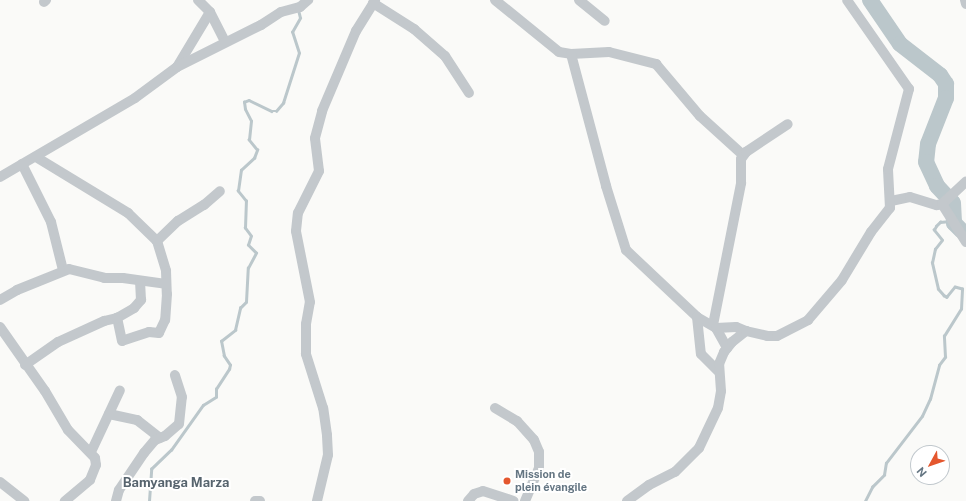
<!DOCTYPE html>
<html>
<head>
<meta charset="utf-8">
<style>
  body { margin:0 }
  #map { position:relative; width:966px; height:501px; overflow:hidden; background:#fafaf8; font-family:"Public Sans",sans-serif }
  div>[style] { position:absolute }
  .stream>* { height:2.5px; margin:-1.25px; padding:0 1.25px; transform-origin:1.25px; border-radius:1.25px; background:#bbc7cb }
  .river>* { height:16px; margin:-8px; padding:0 8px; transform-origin:8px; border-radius:8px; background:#bbc7cb }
  .street>* { height:10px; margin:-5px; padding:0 5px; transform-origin:5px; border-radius:5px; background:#c3c8cc }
  .dots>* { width:11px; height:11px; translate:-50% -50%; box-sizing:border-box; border:2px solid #fff; border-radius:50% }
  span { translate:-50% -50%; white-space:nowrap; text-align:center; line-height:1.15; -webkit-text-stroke:4px #fff; paint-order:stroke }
  .poi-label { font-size:11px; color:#657683; font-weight:700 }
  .left { translate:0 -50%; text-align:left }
  .quarter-label { font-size:13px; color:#57646e; font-weight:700 }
  .north { position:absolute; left:910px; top:445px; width:40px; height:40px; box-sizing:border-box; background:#fff; border:1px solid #c1c8cd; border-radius:50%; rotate:230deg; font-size:11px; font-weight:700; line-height:16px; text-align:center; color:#657683 }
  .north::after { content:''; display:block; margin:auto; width:14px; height:18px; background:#e4572e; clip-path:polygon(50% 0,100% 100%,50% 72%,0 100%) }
</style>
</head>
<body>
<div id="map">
  <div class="stream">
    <div style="left:149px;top:501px;width:32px;rotate:-86deg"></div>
    <div style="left:151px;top:469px;width:28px;rotate:-44deg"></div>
    <div style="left:171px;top:450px;width:55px;rotate:-54.6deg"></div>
    <div style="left:203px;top:405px;width:15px;rotate:-32deg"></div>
    <div style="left:216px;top:397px;width:8px;rotate:-90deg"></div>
    <div style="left:216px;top:389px;width:24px;rotate:-57deg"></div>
    <div style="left:229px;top:369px;width:4px;rotate:-76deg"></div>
    <div style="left:230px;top:365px;width:11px;rotate:-124deg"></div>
    <div style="left:224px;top:356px;width:15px;rotate:-101deg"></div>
    <div style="left:221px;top:341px;width:18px;rotate:-38deg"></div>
    <div style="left:235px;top:330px;width:23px;rotate:-77deg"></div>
    <div style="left:240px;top:308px;width:8px;rotate:-45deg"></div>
    <div style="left:246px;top:302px;width:34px;rotate:-87deg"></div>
    <div style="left:248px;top:268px;width:17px;rotate:-62deg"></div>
    <div style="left:256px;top:253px;width:11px;rotate:-135deg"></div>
    <div style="left:248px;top:245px;width:9px;rotate:-72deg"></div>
    <div style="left:251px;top:236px;width:10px;rotate:-127deg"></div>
    <div style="left:245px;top:228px;width:27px;rotate:-88deg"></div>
    <div style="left:246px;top:201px;width:13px;rotate:-129deg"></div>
    <div style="left:238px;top:191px;width:21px;rotate:-82deg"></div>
    <div style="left:241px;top:170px;width:18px;rotate:-43deg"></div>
    <div style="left:254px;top:158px;width:9px;rotate:-69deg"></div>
    <div style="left:257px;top:150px;width:13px;rotate:-129deg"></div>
    <div style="left:249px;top:140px;width:19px;rotate:-84deg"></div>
    <div style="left:251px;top:121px;width:13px;rotate:-117deg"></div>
    <div style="left:245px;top:109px;width:7px;rotate:-98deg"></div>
    <div style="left:244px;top:102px;width:5px;rotate:-22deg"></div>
    <div style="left:249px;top:100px;width:25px;rotate:26deg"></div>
    <div style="left:272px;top:111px;width:4px"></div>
    <div style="left:276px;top:111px;width:11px;rotate:-49deg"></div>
    <div style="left:283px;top:103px;width:52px;rotate:-72.3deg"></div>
    <div style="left:299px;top:53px;width:22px;rotate:-108deg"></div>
    <div style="left:292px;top:32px;width:16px;rotate:-60deg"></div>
    <div style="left:300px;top:18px;width:8px;rotate:-104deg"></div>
    <div style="left:865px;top:501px;width:16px;rotate:-63deg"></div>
    <div style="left:872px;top:487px;width:17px;rotate:-45deg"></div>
    <div style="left:884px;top:475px;width:12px;rotate:-81deg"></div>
    <div style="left:886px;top:463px;width:59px;rotate:-52.5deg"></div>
    <div style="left:922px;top:416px;width:19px;rotate:-65deg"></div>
    <div style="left:930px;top:399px;width:35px;rotate:-75deg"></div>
    <div style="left:939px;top:365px;width:10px;rotate:-53deg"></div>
    <div style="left:945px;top:357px;width:21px;rotate:-93deg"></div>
    <div style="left:944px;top:336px;width:32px;rotate:-58deg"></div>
    <div style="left:961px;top:309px;width:20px;rotate:-87deg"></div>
    <div style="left:962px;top:289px;width:7px;rotate:-164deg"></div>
    <div style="left:955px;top:287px;width:13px;rotate:129deg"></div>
    <div style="left:947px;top:297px;width:3px;rotate:-162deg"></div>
    <div style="left:944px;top:296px;width:9px;rotate:-131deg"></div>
    <div style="left:938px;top:289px;width:27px;rotate:-103deg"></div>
    <div style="left:932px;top:263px;width:14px;rotate:-78deg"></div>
    <div style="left:935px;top:249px;width:11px;rotate:-52deg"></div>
    <div style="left:942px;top:240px;width:13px;rotate:-129deg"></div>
    <div style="left:934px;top:230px;width:4px;rotate:-63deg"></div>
    <div style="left:936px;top:226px;width:6px;rotate:-45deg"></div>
    <div style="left:940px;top:222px;width:10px;rotate:-6deg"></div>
  </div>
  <div class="river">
    <div style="left:870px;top:0;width:53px;rotate:55.7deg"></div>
    <div style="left:900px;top:44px;width:51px;rotate:37.8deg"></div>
    <div style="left:940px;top:75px;width:11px;rotate:56deg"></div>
    <div style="left:946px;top:84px;width:14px;rotate:90deg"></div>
    <div style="left:946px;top:98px;width:49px;rotate:111.4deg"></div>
    <div style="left:928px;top:144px;width:18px;rotate:96deg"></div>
    <div style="left:926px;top:162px;width:26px;rotate:65deg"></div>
    <div style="left:937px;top:186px;width:23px;rotate:47deg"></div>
    <div style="left:953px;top:203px;width:20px;rotate:87deg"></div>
    <div style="left:954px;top:223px;width:11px;rotate:45deg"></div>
  </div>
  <div class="street">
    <div style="left:198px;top:0;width:17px;rotate:45deg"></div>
    <div style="left:210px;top:12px;width:33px;rotate:63deg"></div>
    <div style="left:495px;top:0;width:82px;rotate:39.1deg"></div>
    <div style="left:559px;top:52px;width:12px;rotate:9deg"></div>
    <div style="left:571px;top:54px;width:38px;rotate:-3deg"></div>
    <div style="left:609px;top:52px;width:49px;rotate:14.3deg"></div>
    <div style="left:656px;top:64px;width:68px;rotate:49.8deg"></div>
    <div style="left:700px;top:116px;width:58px;rotate:42.2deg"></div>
    <div style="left:579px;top:0;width:33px;rotate:39deg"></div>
    <div style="left:965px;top:0;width:4px;rotate:76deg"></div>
    <div style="left:44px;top:2px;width:3px;rotate:-45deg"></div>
    <div style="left:373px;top:3px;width:49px;rotate:32.4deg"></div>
    <div style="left:414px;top:29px;width:41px;rotate:41.1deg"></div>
    <div style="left:445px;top:56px;width:44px;rotate:57deg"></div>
    <div style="left:571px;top:54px;width:137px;rotate:75.1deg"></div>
    <div style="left:606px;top:186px;width:67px;rotate:72.6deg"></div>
    <div style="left:626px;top:250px;width:98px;rotate:43.3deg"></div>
    <div style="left:697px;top:317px;width:22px;rotate:30deg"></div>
    <div style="left:716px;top:328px;width:23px;rotate:61deg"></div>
    <div style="left:177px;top:67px;width:64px;rotate:-59deg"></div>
    <div style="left:36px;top:157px;width:108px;rotate:31.3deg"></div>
    <div style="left:128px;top:213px;width:40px;rotate:44deg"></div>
    <div style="left:157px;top:241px;width:31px;rotate:73deg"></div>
    <div style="left:166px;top:271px;width:23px;rotate:88deg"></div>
    <div style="left:167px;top:294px;width:26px;rotate:94deg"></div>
    <div style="left:165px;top:320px;width:14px;rotate:115deg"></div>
    <div style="left:159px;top:333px;width:10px;rotate:-174deg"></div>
    <div style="left:149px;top:332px;width:28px;rotate:162deg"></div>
    <div style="left:122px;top:341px;width:24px;rotate:-102deg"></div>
    <div style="left:22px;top:164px;width:65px;rotate:63.4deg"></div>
    <div style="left:51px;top:222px;width:49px;rotate:76deg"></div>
    <div style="left:0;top:177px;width:156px;rotate:-30.3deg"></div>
    <div style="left:135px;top:98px;width:52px;rotate:-36.4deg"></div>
    <div style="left:177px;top:67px;width:94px;rotate:-26.6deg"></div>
    <div style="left:261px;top:25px;width:24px;rotate:-33deg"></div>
    <div style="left:281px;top:12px;width:20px;rotate:-15deg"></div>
    <div style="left:300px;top:7px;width:11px;rotate:-41deg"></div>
    <div style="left:891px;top:201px;width:19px;rotate:-12deg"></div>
    <div style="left:910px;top:197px;width:28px;rotate:17deg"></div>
    <div style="left:937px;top:205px;width:5px;rotate:-11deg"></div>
    <div style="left:942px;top:204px;width:33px;rotate:-43deg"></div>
    <div style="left:942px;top:204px;width:45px;rotate:57.7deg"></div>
    <div style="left:157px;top:241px;width:29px;rotate:-44deg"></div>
    <div style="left:178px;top:221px;width:31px;rotate:-32deg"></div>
    <div style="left:204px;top:205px;width:21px;rotate:-41deg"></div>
    <div style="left:0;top:300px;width:20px;rotate:-30deg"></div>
    <div style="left:17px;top:290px;width:56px;rotate:-22deg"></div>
    <div style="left:69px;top:269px;width:36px;rotate:14deg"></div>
    <div style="left:104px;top:278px;width:19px"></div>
    <div style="left:123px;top:278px;width:43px;rotate:7.9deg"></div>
    <div style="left:697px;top:317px;width:37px;rotate:84deg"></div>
    <div style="left:701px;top:354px;width:24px;rotate:45deg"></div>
    <div style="left:713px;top:325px;width:145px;rotate:-78.8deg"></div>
    <div style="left:741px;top:183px;width:24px;rotate:-90deg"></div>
    <div style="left:741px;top:159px;width:9px;rotate:-54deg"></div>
    <div style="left:746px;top:152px;width:50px;rotate:-33.7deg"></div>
    <div style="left:0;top:327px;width:78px;rotate:54.9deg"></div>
    <div style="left:45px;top:391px;width:45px;rotate:59.5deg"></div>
    <div style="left:68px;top:430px;width:39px;rotate:46deg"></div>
    <div style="left:95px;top:458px;width:7px;rotate:82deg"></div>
    <div style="left:96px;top:465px;width:16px;rotate:112deg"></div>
    <div style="left:90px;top:480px;width:33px;rotate:140deg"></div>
    <div style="left:716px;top:328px;width:20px;rotate:-3deg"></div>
    <div style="left:736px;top:327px;width:11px;rotate:22deg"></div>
    <div style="left:25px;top:365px;width:40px;rotate:-34.9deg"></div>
    <div style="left:58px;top:342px;width:51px;rotate:-24.5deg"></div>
    <div style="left:104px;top:321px;width:13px;rotate:-13deg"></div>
    <div style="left:117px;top:318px;width:20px;rotate:-30deg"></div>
    <div style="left:134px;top:308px;width:11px;rotate:-49deg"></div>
    <div style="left:141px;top:300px;width:19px;rotate:-93deg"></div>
    <div style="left:495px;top:408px;width:26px;rotate:31deg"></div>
    <div style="left:517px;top:421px;width:25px;rotate:48deg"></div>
    <div style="left:534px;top:440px;width:13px;rotate:67deg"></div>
    <div style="left:539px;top:452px;width:16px;rotate:90deg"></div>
    <div style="left:539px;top:468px;width:36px;rotate:113deg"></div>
    <div style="left:109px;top:414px;width:29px;rotate:12deg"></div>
    <div style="left:137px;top:420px;width:29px;rotate:38deg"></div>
    <div style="left:91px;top:452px;width:68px;rotate:-64.9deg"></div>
    <div style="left:0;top:482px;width:31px;rotate:38deg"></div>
    <div style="left:116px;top:501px;width:11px;rotate:-75deg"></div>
    <div style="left:119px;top:490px;width:45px;rotate:-56deg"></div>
    <div style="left:144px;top:453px;width:17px;rotate:-50deg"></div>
    <div style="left:155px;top:440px;width:11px;rotate:-22deg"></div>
    <div style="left:165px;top:436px;width:18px;rotate:-41deg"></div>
    <div style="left:179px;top:424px;width:27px;rotate:-84deg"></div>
    <div style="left:182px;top:397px;width:23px;rotate:-108deg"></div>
    <div style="left:255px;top:501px;width:5px"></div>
    <div style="left:317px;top:501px;width:47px;rotate:-76.6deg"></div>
    <div style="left:328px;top:455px;width:20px;rotate:-93deg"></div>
    <div style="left:327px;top:435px;width:27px;rotate:-98deg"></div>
    <div style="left:323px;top:408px;width:57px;rotate:-107.5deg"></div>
    <div style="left:306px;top:354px;width:30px;rotate:-90deg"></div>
    <div style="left:306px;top:324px;width:22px;rotate:-80deg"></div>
    <div style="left:310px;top:302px;width:72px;rotate:-101.2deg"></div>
    <div style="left:296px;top:231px;width:18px;rotate:-84deg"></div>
    <div style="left:298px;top:213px;width:47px;rotate:-63.4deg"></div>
    <div style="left:319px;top:171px;width:33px;rotate:-97deg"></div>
    <div style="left:315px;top:138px;width:28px;rotate:-75deg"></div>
    <div style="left:322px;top:111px;width:87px;rotate:-67deg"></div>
    <div style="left:356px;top:31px;width:36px;rotate:-58deg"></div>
    <div style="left:468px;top:501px;width:9px;rotate:-49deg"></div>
    <div style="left:474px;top:494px;width:9px;rotate:-18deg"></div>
    <div style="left:483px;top:491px;width:32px;rotate:18deg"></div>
    <div style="left:627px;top:501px;width:27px;rotate:-36deg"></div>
    <div style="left:649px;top:485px;width:29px;rotate:-27deg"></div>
    <div style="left:675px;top:472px;width:34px;rotate:-45deg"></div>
    <div style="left:699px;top:448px;width:44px;rotate:-64.6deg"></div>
    <div style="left:718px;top:408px;width:17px;rotate:-80deg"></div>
    <div style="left:721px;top:391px;width:27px;rotate:-94deg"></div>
    <div style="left:719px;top:364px;width:13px;rotate:-67deg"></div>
    <div style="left:724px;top:352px;width:13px;rotate:-51deg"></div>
    <div style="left:732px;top:342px;width:18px;rotate:-38deg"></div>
    <div style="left:746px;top:331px;width:22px;rotate:13deg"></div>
    <div style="left:767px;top:336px;width:10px"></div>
    <div style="left:777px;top:336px;width:35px;rotate:-27deg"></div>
    <div style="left:808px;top:320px;width:52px;rotate:-49.6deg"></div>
    <div style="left:842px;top:280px;width:56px;rotate:-58.9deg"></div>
    <div style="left:871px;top:232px;width:31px;rotate:-52deg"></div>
    <div style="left:890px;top:208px;width:39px;rotate:-93deg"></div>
    <div style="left:888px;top:169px;width:83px;rotate:-75.3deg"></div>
    <div style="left:909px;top:89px;width:108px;rotate:-124.9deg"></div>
  </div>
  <div class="dots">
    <div style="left:507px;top:481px;background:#e4572e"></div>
  </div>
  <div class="poi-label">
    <span class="left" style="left:515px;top:481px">Mission de<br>plein évangile</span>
  </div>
  <div class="quarter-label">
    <span style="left:176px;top:483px">Bamyanga Marza</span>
  </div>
  <div class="north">N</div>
</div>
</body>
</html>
